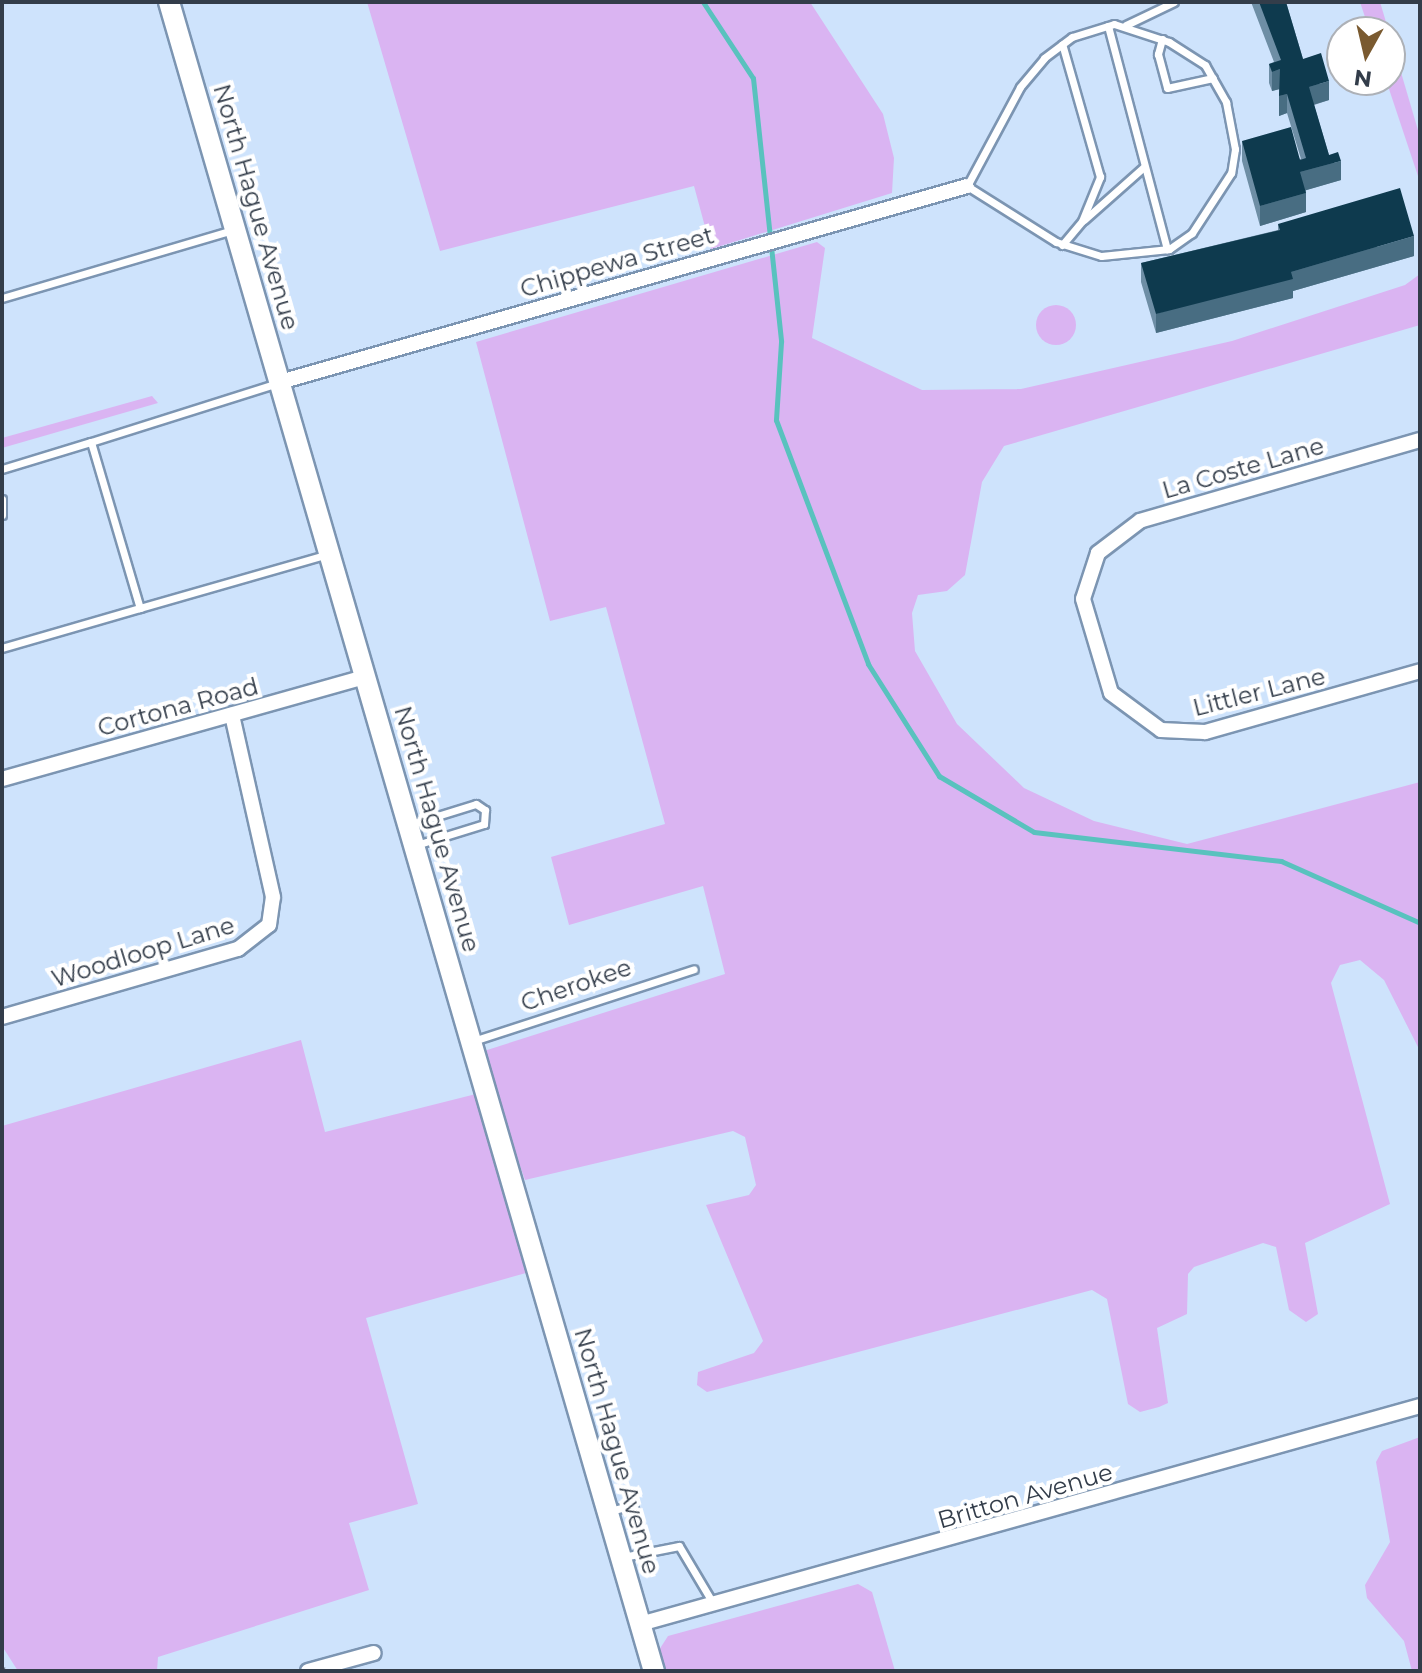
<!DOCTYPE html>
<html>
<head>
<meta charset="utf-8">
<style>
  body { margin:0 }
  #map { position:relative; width:1422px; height:1673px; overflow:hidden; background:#cee3fc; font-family:Montserrat,sans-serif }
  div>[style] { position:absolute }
  .green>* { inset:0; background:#dab4f2 }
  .round { border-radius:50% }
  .stream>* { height:5px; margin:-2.5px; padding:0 2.5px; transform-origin:2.5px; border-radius:2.5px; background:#59c2be }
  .roads { filter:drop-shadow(2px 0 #7c95b2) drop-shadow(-2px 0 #7c95b2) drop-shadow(0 2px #7c95b2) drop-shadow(0 -2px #7c95b2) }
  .service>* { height:7px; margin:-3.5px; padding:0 3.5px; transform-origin:3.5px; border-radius:3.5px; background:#fff }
  .minor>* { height:14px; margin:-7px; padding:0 7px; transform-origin:7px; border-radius:7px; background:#fff }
  .secondary>* { height:20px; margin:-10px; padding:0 10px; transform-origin:10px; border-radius:10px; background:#fff }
  .rail>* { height:8px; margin-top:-4px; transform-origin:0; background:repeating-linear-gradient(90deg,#fff 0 15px,#53606f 0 30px); box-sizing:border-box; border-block:2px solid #53606f }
  .wall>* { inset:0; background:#6e8ea5 }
  .shaded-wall>* { inset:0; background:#486d82 }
  .building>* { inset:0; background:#0e3a4e }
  span { translate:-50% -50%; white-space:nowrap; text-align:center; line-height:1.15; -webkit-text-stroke:8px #fff; paint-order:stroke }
  .street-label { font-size:24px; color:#333d4a }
  .frame { position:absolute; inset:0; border:4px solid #333d4a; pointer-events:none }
  .north { position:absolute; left:1326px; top:16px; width:80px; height:80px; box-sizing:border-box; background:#fff; border:2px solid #adb1b7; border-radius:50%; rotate:188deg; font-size:22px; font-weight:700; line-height:32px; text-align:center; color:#333d4a }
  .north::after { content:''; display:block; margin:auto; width:28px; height:36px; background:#7a5a30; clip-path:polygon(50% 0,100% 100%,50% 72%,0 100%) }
</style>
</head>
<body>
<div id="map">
  <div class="green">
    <div style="clip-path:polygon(367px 2px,810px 2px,883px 114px,894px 158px,892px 193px,711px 249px,694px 186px,440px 251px)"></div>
    <div style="clip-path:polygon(1360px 2px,1380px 2px,1389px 32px,1370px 32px)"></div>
    <div style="clip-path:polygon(1390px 35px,1420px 137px,1420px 182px,1386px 80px)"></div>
    <div style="clip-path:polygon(817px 242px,825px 248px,812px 338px,922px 390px,1021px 389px,1232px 341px,1405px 285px,1420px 274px,1420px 325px,1004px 446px,982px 482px,965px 575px,947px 591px,918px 595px,912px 613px,915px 651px,957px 724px,1024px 788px,1094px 821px,1187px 844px,1420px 782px,1420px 1051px,1384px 980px,1360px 960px,1340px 965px,1331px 983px,1390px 1204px,1305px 1243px,1318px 1314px,1306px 1322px,1289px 1310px,1276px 1247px,1263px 1243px,1194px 1267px,1188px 1274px,1187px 1314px,1157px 1328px,1168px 1403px,1159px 1407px,1140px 1412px,1128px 1404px,1107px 1299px,1092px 1290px,707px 1392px,697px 1385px,698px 1372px,754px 1353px,763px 1341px,706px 1205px,749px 1195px,756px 1185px,745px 1137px,733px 1131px,525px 1180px,493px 1089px,484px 1051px,725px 974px,703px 886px,569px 925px,551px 857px,665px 824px,606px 607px,550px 621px,476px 342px)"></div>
    <div class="round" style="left:1036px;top:305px;width:40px;height:40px"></div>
    <div style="clip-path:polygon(152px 396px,158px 403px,2px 448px,2px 438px)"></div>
    <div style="clip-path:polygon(301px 1040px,325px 1132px,476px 1094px,526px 1273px,366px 1318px,418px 1504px,349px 1523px,369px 1590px,158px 1657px,157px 1671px,18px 1671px,2px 1646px,2px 1126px)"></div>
    <div style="clip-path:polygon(1420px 1437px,1420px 1671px,1412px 1671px,1404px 1641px,1367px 1598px,1365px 1585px,1390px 1542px,1376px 1462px,1382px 1451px)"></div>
    <div style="clip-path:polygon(858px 1584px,872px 1592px,895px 1671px,666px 1671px,659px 1650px,668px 1636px)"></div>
  </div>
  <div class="stream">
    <div style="left:703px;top:2px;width:91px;rotate:56.7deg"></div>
    <div style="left:753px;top:78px;width:265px;rotate:83.9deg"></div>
    <div style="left:781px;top:342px;width:78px;rotate:93.7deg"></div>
    <div style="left:776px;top:420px;width:261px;rotate:69.3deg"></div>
    <div style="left:868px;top:664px;width:133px;rotate:57.6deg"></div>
    <div style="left:939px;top:776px;width:110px;rotate:30.5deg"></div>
    <div style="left:1034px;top:832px;width:249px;rotate:6.7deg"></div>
    <div style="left:1281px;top:861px;width:152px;rotate:24deg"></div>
  </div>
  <div class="roads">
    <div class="service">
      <div style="left:1114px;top:24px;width:58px;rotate:18.1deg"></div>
      <div style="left:1169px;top:42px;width:43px;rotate:32.6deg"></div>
      <div style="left:1205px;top:65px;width:43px;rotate:60.4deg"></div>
      <div style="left:1226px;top:102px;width:48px;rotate:79.2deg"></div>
      <div style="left:1235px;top:149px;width:24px;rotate:99deg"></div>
      <div style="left:1231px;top:173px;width:72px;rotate:123deg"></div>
      <div style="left:1192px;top:233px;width:28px;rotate:145deg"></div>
      <div style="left:1169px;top:249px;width:68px;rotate:174.1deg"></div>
      <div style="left:1101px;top:256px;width:47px;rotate:-162.7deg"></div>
      <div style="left:1056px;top:242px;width:105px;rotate:-147.8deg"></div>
      <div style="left:967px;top:186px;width:112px;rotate:-61.8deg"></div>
      <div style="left:1020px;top:87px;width:38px;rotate:-50deg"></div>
      <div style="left:1044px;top:58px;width:35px;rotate:-37deg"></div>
      <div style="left:1072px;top:37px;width:44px;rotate:-17.2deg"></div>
      <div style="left:1126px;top:25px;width:53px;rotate:-25.6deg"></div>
      <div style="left:1108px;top:26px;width:231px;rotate:75.2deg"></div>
      <div style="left:1162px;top:39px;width:16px;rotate:105deg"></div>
      <div style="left:1158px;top:54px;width:35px;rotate:75deg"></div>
      <div style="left:1167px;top:88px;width:47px;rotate:-12.3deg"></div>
      <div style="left:1084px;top:220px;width:80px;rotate:-41.5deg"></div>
      <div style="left:1062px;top:245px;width:31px;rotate:-50deg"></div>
      <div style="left:1082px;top:221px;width:48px;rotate:-67.8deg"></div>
      <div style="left:1100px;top:177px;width:138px;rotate:-105.9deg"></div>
      <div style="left:2px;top:298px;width:241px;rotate:-16.4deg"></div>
      <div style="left:278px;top:383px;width:196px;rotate:162.5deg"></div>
      <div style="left:91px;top:442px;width:173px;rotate:73.6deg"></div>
      <div style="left:140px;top:608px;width:196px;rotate:-16deg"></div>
      <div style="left:2px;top:469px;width:93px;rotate:-16.9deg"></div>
      <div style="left:2px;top:499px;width:16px;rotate:90deg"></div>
      <div style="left:2px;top:648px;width:144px;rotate:-16.2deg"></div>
      <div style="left:408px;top:825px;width:71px;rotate:-17.2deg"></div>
      <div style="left:476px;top:804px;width:11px;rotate:34deg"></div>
      <div style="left:485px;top:810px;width:14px;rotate:94deg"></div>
      <div style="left:484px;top:824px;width:71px;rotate:162.8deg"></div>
      <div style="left:473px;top:1041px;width:232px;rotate:-18deg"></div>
      <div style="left:610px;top:1511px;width:24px;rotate:-15deg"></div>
      <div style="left:633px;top:1505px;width:46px;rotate:74.7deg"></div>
      <div style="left:623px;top:1557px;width:57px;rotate:-11.1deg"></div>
      <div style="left:679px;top:1546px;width:69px;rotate:59.3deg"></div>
    </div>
    <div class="minor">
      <div style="left:280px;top:382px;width:714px;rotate:-15.92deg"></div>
      <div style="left:1420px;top:440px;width:291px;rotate:163.9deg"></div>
      <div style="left:1140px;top:521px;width:53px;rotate:142.7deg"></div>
      <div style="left:1098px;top:553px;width:48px;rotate:108.1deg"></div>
      <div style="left:1083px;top:599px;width:98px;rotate:73.4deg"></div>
      <div style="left:1111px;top:693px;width:62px;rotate:36.5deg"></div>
      <div style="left:1161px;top:730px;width:44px;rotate:2.6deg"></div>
      <div style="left:1205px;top:732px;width:223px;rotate:-15.8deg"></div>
      <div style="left:2px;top:779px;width:377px;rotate:-15.7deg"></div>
      <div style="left:2px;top:1017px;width:246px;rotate:-16.1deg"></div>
      <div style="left:238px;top:949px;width:39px;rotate:-38deg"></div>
      <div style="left:269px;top:925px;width:28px;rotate:-82deg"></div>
      <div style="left:273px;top:897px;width:187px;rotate:-102.7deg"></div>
      <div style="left:640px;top:1624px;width:810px;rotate:-15.61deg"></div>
      <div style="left:308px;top:1671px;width:68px;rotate:-15.3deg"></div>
    </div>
    <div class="secondary">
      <div style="left:169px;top:2px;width:1738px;rotate:73.8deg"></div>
    </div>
  </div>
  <div class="rail">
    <div style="left:2px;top:1670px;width:1px;rotate:45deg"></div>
  </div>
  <div class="wall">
    <div style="clip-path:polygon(1251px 2px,1286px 2px,1303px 59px,1329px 100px,1314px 105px,1329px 155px,1341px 180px,1306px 190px,1306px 212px,1260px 226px,1242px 161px,1242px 141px,1301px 159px,1287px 113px,1279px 116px,1279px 89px,1272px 91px,1269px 83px,1269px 64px,1274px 62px)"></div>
    <div style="clip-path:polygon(1278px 224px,1414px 256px,1293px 291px,1293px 298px,1156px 333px,1141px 282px,1141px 263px,1278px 230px)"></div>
  </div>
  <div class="shaded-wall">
    <div style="clip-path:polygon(1280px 69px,1280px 89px,1272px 91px,1272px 72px)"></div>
    <div style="clip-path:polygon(1329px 81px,1329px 100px,1309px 106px,1309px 87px)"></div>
    <div style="clip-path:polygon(1287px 94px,1287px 113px,1279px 116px,1279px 96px)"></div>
    <div style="clip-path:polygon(1341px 161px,1341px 180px,1300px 192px,1300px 172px)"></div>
    <div style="clip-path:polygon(1306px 193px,1306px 212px,1260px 226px,1260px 206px)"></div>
    <div style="clip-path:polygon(1414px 236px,1414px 256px,1293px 291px,1293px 298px,1156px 333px,1156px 314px,1291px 272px)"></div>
  </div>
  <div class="building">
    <div style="clip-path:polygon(1259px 2px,1286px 2px,1303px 59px,1321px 53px,1329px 81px,1309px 87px,1329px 155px,1338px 152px,1341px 161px,1300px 172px,1306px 193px,1260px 206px,1242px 141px,1291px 127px,1300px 160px,1306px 158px,1287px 94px,1279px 96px,1280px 69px,1272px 72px,1269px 64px,1281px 60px)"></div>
    <div style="clip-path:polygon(1400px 188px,1414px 236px,1291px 272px,1293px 279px,1156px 314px,1141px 263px,1280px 230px,1278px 224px)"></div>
  </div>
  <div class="street-label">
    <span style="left:256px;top:207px;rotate:74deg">North Hague Avenue</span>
    <span style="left:617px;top:262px;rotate:-16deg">Chippewa Street</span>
    <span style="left:1243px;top:468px;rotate:-16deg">La Coste Lane</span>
    <span style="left:1259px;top:692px;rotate:-14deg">Littler Lane</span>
    <span style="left:178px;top:707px;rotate:-15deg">Cortona Road</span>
    <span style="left:437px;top:829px;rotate:74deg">North Hague Avenue</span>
    <span style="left:143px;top:952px;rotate:-17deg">Woodloop Lane</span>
    <span style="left:576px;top:985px;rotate:-19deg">Cherokee</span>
    <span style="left:617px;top:1451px;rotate:74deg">North Hague Avenue</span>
    <span style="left:1025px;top:1496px;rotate:-16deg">Britton Avenue</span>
  </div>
  <div class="frame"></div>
  <div class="north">N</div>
</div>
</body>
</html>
